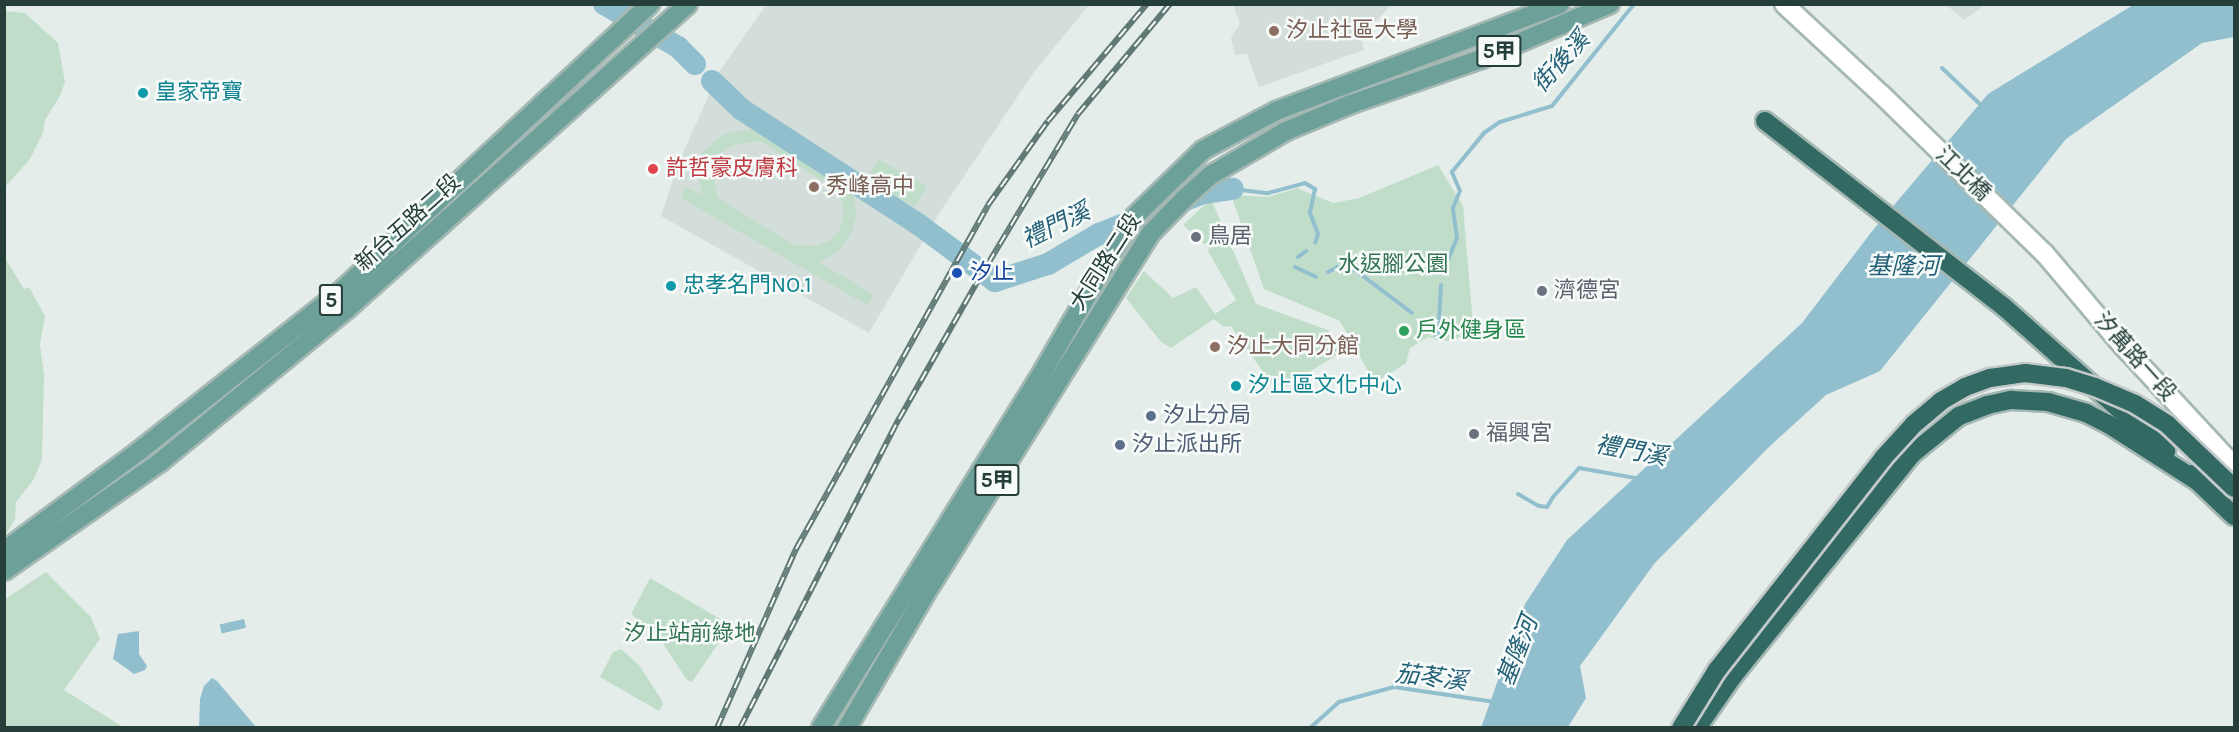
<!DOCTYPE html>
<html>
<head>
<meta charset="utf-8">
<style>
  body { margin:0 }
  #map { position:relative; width:2239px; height:732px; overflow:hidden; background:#e5edea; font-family:Karla,"Noto Sans TC",sans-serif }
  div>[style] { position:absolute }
  .built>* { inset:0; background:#d3ddda }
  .green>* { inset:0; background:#c0ddca; transform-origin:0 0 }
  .water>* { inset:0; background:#91bfce; transform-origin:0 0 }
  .pier>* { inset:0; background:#e5edea; transform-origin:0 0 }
  .stream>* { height:4px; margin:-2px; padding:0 2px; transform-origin:2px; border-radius:2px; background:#91bfce }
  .river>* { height:22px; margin:-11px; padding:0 11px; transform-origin:11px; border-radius:11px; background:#91bfce }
  .roads { filter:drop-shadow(2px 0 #a4b8b3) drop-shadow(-2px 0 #a4b8b3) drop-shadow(0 2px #a4b8b3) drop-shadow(0 -2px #a4b8b3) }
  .secondary>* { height:18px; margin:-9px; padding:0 9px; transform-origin:9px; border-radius:9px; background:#fff }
  .primary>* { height:18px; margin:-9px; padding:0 9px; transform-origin:9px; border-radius:9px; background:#6da098 }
  .highway>* { height:18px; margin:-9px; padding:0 9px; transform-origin:9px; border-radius:9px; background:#336963 }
  .rail>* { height:6px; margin-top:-3px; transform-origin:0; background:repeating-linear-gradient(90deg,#f6faf8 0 11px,#607975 0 22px); box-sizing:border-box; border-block:2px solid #607975 }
  .bridges { filter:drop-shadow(2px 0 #c2c9c8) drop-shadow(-2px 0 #c2c9c8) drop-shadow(0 2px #c2c9c8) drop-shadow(0 -2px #c2c9c8) }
  .highway-bridge>* { height:18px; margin:-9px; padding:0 9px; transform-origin:9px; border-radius:9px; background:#336963 }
  .dots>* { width:16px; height:16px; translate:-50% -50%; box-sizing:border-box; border:3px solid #f6faf8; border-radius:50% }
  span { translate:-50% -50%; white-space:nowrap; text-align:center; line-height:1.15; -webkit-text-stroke:5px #f6faf8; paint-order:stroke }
  .shield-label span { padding:2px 4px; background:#f6faf8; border:2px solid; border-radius:4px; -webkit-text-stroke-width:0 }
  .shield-label { font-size:21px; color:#253e3a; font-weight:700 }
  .education-label { font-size:22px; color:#785e54 }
  .left { translate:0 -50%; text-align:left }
  .culture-label { font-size:22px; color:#0d838f }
  .health-label { font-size:22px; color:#be3a42 }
  .street-label { font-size:22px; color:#253e3a }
  .worship-label { font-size:22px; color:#5b616d }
  .park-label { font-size:22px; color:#327351 }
  .transit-label { font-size:22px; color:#164399 }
  .leisure-label { font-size:22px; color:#27864d }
  .service-label { font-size:22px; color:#4e5e75 }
  .water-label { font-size:24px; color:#236177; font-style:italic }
  .frame { position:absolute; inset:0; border:6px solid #253e3a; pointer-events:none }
</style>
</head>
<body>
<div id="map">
  <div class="built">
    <div style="clip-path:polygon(766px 5px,1089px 5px,1034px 72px,940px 212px,869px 333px,661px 216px,679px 162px,719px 72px)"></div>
    <div style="clip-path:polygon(1233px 5px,1391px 5px,1375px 22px,1359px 30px,1364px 50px,1259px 87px,1247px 54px,1235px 55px,1231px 38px,1240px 24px)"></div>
    <div style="clip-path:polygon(1946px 5px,1985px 5px,1964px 20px)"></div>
  </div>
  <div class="green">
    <div style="clip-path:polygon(5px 11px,25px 13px,58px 43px,65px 82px,60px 96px,45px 120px,43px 133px,30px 159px,5px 187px)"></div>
    <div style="clip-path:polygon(evenodd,750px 129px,762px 129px,842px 178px,850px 187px,855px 201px,856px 218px,851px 233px,837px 253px,819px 262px,874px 295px,867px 305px,681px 198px,685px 187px,703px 195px,697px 173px,698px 162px,703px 152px,724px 134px,750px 129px,760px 141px,835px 189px,843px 205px,843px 218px,839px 231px,830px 240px,817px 246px,793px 245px,718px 198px,713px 174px,721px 153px,733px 145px,760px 141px)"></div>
    <div style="left:878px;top:159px;width:56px;height:24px;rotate:29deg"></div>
    <div style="clip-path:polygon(1438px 165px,1463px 206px,1473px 324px,1465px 335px,1448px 341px,1428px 337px,1410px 348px,1406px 363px,1375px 383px,1340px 321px,1264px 289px,1231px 195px,1268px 197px,1297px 188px,1333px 203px,1359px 198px)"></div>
    <div style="clip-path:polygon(1211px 199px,1256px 304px,1328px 330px,1340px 353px,1277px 392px,1231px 326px,1224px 327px,1214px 319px,1171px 348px,1161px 342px,1126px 298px,1144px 271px,1173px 298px,1196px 287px,1215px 314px,1236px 300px,1208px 251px,1209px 248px,1183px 225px)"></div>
    <div style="clip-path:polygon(5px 258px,24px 289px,29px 287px,45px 316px,40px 345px,44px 375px,42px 459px,34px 479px,16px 502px,15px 519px,5px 536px)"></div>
    <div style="clip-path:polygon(46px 572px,91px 617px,100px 639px,64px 690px,123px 727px,5px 727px,5px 599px)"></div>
    <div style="clip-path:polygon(650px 578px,731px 625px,692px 682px,687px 680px,662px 642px,631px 614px)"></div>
    <div style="clip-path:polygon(621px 649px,639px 665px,661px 699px,663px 704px,659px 711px,600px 677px,613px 652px)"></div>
  </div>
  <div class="water">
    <div style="clip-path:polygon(2133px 5px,2234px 5px,2234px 37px,2202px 43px,2066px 139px,1880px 371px,1826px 395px,1770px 446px,1654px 564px,1580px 666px,1586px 698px,1568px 727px,1481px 728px,1525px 604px,1567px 540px,1802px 323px,1873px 230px,1988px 94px)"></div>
    <div style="left:244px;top:619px;width:9px;height:25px;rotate:77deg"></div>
    <div style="clip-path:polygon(139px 631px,139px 654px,147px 666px,145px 670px,134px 674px,113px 659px,118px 634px)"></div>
    <div style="clip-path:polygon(212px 678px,217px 681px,256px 727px,199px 727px,200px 699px,204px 686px)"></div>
  </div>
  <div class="pier">
    <div style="left:1945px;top:141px;width:95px;height:21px;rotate:44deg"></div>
  </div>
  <div class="stream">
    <div style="left:1942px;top:68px;width:57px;rotate:43.6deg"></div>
    <div style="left:1233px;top:189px;width:35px;rotate:7deg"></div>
    <div style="left:1268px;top:193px;width:38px;rotate:-15deg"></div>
    <div style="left:1305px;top:183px;width:12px;rotate:31deg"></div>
    <div style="left:1315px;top:189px;width:25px;rotate:102deg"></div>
    <div style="left:1310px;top:213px;width:22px;rotate:69deg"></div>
    <div style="left:1318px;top:234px;width:9px;rotate:108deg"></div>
    <div style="left:1298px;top:257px;width:10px;rotate:-37deg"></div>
    <div style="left:1448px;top:260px;width:24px;rotate:-68deg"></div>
    <div style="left:1457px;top:238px;width:30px;rotate:-98deg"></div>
    <div style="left:1453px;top:208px;width:18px;rotate:-68deg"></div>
    <div style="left:1460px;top:191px;width:21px;rotate:-113deg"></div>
    <div style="left:1452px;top:172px;width:50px;rotate:-50.6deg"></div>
    <div style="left:1484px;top:133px;width:19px;rotate:-35deg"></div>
    <div style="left:1500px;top:122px;width:54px;rotate:-17.1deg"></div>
    <div style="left:1552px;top:106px;width:131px;rotate:-51.2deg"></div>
    <div style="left:1295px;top:267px;width:23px;rotate:25deg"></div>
    <div style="left:1328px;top:272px;width:11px;rotate:-27deg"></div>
    <div style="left:1338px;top:267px;width:17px;rotate:10deg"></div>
    <div style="left:1355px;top:270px;width:71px;rotate:37deg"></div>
    <div style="left:1423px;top:321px;width:23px;rotate:49deg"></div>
    <div style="left:1438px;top:338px;width:53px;rotate:-86.8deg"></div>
    <div style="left:1518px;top:494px;width:24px;rotate:30deg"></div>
    <div style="left:1539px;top:506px;width:8px;rotate:7deg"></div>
    <div style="left:1547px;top:507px;width:12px;rotate:-59deg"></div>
    <div style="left:1553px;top:497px;width:39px;rotate:-48deg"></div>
    <div style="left:1579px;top:468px;width:63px;rotate:10.1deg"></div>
    <div style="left:1310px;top:728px;width:39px;rotate:-42deg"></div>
    <div style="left:1339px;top:702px;width:57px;rotate:-15.3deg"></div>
    <div style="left:1394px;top:687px;width:102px;rotate:8.4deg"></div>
  </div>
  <div class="river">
    <div style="left:604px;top:4px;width:86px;rotate:30.2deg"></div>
    <div style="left:678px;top:47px;width:24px;rotate:45deg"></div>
    <div style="left:712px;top:81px;width:40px;rotate:44deg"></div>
    <div style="left:741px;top:109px;width:211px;rotate:33deg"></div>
    <div style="left:918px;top:224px;width:96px;rotate:36.5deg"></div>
    <div style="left:995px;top:281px;width:56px;rotate:-17.8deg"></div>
    <div style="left:1048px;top:264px;width:59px;rotate:-30.5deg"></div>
    <div style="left:1099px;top:234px;width:112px;rotate:-21.5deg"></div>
    <div style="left:1203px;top:193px;width:30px;rotate:-8deg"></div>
  </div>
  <div class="roads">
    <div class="secondary">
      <div style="left:1784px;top:4px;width:132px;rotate:42.9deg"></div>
      <div style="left:1881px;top:94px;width:229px;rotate:44.3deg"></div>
      <div style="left:2045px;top:254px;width:119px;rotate:49.8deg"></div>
      <div style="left:2122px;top:345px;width:165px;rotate:47.2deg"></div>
    </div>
    <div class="primary">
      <div style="left:4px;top:551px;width:168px;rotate:-36.5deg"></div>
      <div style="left:139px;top:451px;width:255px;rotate:-38.3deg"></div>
      <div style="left:339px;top:293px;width:425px;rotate:-42.9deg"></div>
      <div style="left:4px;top:571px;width:190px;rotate:-34.9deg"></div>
      <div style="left:160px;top:462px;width:242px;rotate:-39.3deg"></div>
      <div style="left:347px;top:309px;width:457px;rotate:-41.8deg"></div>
      <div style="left:821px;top:728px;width:412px;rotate:-58.1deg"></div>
      <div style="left:1039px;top:378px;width:184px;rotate:-59.7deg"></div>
      <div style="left:1132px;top:219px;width:99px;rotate:-44.2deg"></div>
      <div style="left:1203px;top:150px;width:83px;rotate:-28.1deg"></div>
      <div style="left:1276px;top:111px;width:303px;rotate:-20.6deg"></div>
      <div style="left:847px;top:728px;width:153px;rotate:-59.7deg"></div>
      <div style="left:924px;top:596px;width:427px;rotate:-58deg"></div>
      <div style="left:1150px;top:234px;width:49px;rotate:-45.8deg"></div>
      <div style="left:1184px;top:199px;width:36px;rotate:-42deg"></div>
      <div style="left:1211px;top:175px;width:87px;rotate:-30.4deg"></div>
      <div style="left:1286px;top:131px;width:70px;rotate:-22.6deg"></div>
      <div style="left:1351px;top:104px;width:138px;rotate:-19.1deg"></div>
      <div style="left:1481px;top:59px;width:140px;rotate:-23.1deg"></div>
    </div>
    <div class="highway">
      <div style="left:1765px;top:121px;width:303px;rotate:37.9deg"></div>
      <div style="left:2004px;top:307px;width:217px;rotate:41.6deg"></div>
      <div style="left:2190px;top:474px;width:61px;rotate:43.7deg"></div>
      <div style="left:1697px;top:728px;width:63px;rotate:-55.3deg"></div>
      <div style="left:1733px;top:676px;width:285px;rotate:-51.1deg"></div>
      <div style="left:1912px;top:454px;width:60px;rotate:-39deg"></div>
      <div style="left:1959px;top:416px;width:30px;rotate:-21deg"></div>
      <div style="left:1987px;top:405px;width:25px;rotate:-12deg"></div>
      <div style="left:2011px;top:400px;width:37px;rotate:3deg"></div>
      <div style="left:2048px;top:402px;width:40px;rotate:16deg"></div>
      <div style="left:2086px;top:413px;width:25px;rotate:27deg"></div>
      <div style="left:2108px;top:424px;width:106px;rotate:32.6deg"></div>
    </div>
  </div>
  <div class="rail">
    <div style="left:717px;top:728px;width:196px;rotate:-66.2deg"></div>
    <div style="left:796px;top:549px;width:394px;rotate:-60.8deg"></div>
    <div style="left:988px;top:205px;width:103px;rotate:-54.5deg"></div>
    <div style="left:1048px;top:121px;width:153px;rotate:-49.8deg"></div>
    <div style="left:740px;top:728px;width:348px;rotate:-62.8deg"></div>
    <div style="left:899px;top:419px;width:158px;rotate:-60.3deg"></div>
    <div style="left:977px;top:282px;width:196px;rotate:-59deg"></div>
    <div style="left:1078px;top:114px;width:143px;rotate:-50.1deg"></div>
  </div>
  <div class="bridges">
    <div class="highway-bridge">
      <div style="left:1681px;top:728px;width:68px;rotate:-58.2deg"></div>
      <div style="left:1717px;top:670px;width:269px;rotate:-51.9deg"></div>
      <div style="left:1883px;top:458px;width:46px;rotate:-47.6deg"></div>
      <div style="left:1914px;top:424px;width:35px;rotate:-40deg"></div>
      <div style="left:1941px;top:401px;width:28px;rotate:-30deg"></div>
      <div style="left:1965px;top:387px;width:27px;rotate:-20deg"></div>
      <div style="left:1990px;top:378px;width:35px;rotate:-8deg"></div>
      <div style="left:2025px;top:373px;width:41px;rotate:7deg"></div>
      <div style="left:2066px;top:378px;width:30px;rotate:17deg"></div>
      <div style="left:2095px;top:387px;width:43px;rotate:23deg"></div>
      <div style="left:2135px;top:404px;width:39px;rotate:32deg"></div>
      <div style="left:2168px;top:425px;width:91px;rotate:43.7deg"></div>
    </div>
  </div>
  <div class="dots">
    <div style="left:1274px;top:31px;background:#8d6e63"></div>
    <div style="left:143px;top:93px;background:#0f9aa8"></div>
    <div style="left:653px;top:169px;background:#e0444e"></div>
    <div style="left:814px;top:187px;background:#8d6e63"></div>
    <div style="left:1196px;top:237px;background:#6b7280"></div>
    <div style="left:957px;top:273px;background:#1a4fb4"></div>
    <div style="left:671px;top:286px;background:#0f9aa8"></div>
    <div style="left:1542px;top:291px;background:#6b7280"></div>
    <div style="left:1404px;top:331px;background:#2e9e5b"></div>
    <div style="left:1215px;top:347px;background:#8d6e63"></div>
    <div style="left:1236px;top:386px;background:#0f9aa8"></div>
    <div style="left:1151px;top:416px;background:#5c6f8a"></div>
    <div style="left:1474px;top:434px;background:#6b7280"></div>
    <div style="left:1120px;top:445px;background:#5c6f8a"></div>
  </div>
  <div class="shield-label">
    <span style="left:1499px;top:51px">5甲</span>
    <span style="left:331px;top:300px">5</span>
    <span style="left:997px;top:480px">5甲</span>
  </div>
  <div class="education-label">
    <span class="left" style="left:1286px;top:31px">汐止社區大學</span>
    <span class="left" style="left:826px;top:187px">秀峰高中</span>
    <span class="left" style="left:1227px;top:347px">汐止大同分館</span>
  </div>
  <div class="culture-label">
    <span class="left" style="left:155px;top:93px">皇家帝寶</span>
    <span class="left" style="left:683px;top:286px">忠孝名門NO.1</span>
    <span class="left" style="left:1248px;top:386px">汐止區文化中心</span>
  </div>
  <div class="health-label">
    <span class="left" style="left:666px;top:169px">許哲豪皮膚科</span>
  </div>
  <div class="street-label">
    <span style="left:1963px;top:174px;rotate:44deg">江北橋</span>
    <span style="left:408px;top:223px;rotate:-42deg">新台五路二段</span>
    <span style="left:1106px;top:262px;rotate:-57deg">大同路二段</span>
    <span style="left:2135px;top:357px;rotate:48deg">汐萬路一段</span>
  </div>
  <div class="worship-label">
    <span class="left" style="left:1208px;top:237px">鳥居</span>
    <span class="left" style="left:1554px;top:291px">濟德宮</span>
    <span class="left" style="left:1486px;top:434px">福興宮</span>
  </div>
  <div class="park-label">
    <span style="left:1393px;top:265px">水返腳公園</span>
    <span style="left:690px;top:634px">汐止站前綠地</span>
  </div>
  <div class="transit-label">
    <span class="left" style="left:970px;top:273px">汐止</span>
  </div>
  <div class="leisure-label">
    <span class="left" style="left:1416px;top:331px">戶外健身區</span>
  </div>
  <div class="service-label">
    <span class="left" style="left:1163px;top:416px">汐止分局</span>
    <span class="left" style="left:1132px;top:445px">汐止派出所</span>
  </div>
  <div class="water-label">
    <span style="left:1561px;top:62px;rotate:-48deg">街後溪</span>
    <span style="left:1056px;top:226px;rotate:-26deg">禮門溪</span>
    <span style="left:1903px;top:267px">基隆河</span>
    <span style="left:1631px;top:451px;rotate:11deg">禮門溪</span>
    <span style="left:1518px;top:651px;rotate:-69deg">基隆河</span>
    <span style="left:1431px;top:678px;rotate:7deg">茄苳溪</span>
  </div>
  <div class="frame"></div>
</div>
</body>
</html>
